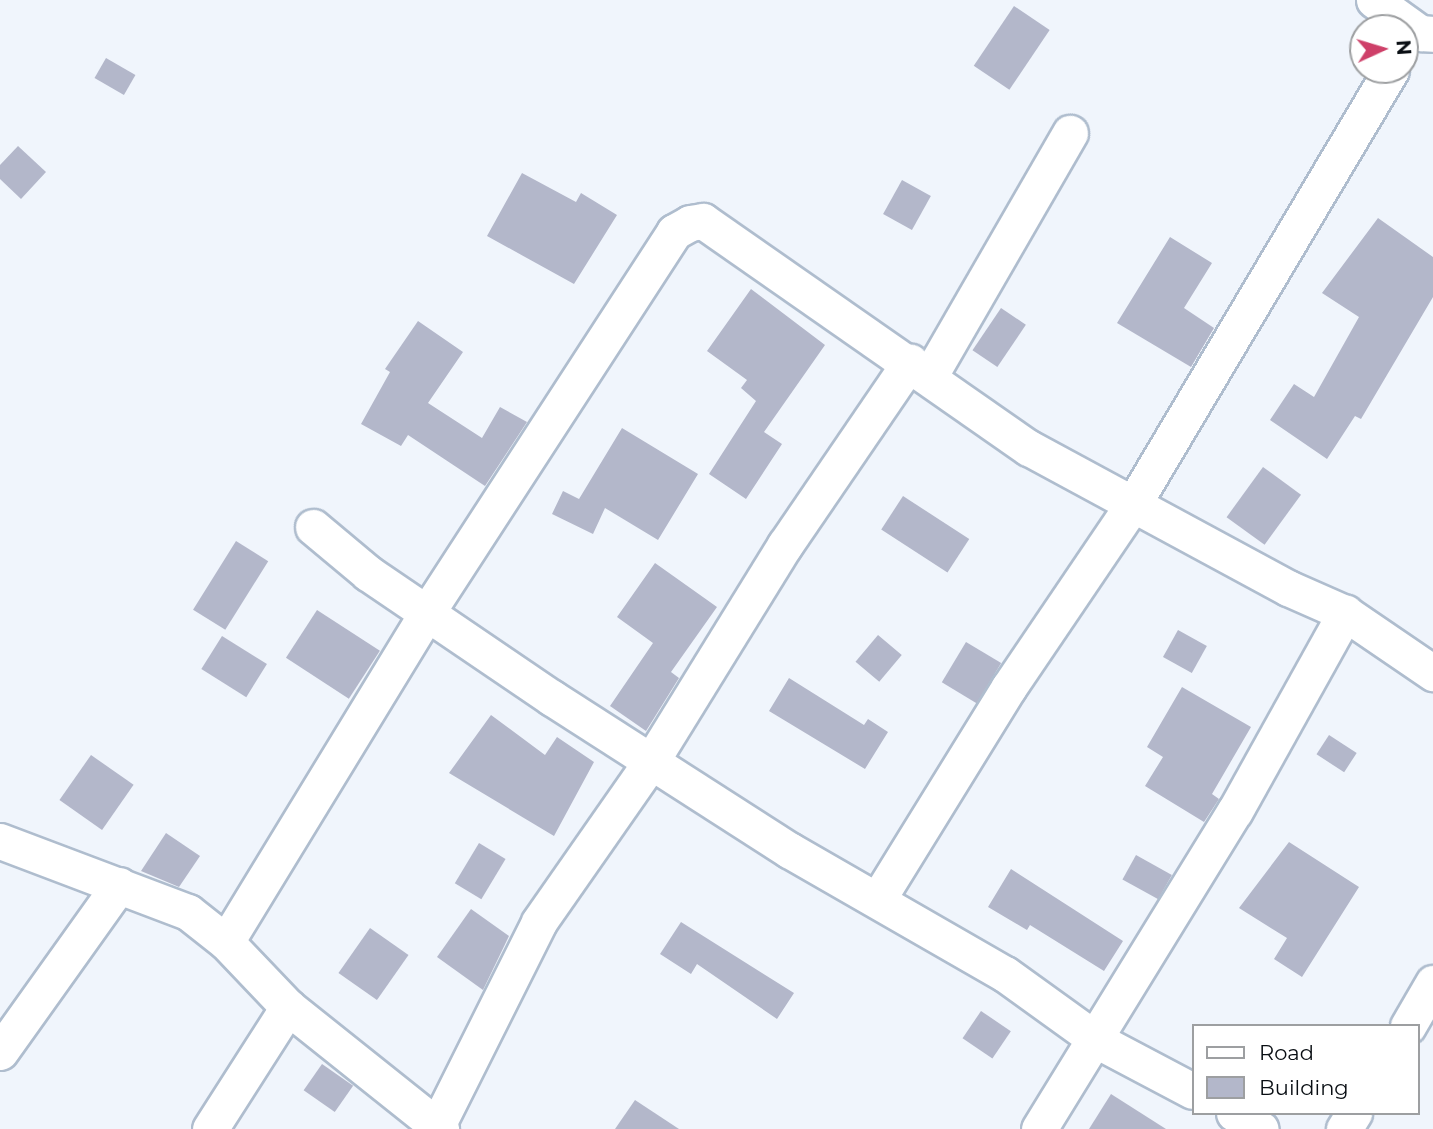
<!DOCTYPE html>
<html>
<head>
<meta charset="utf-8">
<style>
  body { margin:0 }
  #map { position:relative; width:1433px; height:1129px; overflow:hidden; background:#f0f5fc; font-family:Montserrat,sans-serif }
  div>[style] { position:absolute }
  .building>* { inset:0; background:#b3b7ca; transform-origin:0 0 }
  .roads { filter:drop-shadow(2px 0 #afbdce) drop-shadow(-2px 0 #afbdce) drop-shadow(0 2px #afbdce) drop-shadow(0 -2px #afbdce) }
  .minor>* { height:35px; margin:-17.5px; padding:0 17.5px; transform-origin:17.5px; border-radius:17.5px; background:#fff }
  span { translate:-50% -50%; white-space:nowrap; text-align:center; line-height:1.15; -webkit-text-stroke:7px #fff; paint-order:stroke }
  .legend { position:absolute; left:1192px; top:1024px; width:228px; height:91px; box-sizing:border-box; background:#fff; border:2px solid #9d9fa1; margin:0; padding:9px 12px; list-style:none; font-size:21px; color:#090e13 }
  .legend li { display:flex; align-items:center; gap:14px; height:35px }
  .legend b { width:35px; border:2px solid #9d9fa1 }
  .north { position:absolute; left:1349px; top:14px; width:70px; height:70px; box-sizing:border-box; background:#fff; border:2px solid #9d9fa1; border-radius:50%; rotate:86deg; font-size:19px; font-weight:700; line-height:28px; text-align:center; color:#090e13 }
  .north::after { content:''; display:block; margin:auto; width:24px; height:32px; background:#ce4069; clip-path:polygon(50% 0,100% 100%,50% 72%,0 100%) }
</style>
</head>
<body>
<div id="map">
  <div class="building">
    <div style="left:1014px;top:6px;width:43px;height:72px;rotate:34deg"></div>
    <div style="left:106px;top:58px;width:34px;height:23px;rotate:30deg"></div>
    <div style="clip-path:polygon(18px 146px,46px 172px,21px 199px,0 179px,0 165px)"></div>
    <div style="clip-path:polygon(522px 173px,576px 202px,581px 193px,617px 215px,574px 284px,487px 236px)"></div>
    <div style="left:902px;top:180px;width:33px;height:39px;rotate:29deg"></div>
    <div style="clip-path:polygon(1378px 218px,1433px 257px,1433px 297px,1361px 419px,1355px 416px,1327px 459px,1270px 420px,1294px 384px,1314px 397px,1359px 317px,1322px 293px)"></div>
    <div style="clip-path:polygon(1170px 237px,1212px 263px,1184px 308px,1214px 328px,1191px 367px,1117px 323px)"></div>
    <div style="clip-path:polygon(751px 289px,825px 345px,764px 432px,782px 444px,746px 499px,709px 474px,756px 401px,741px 388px,747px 380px,707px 351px)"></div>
    <div style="left:1001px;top:308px;width:30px;height:51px;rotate:34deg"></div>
    <div style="clip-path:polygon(418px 321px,463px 352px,428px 403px,482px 438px,500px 407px,527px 422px,485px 486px,408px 435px,401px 446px,361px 424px,390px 372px,385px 369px)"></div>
    <div style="clip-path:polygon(622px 428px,698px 474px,658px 540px,605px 508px,593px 534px,552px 514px,563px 491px,579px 499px)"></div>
    <div style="left:1263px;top:467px;width:47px;height:62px;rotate:36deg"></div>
    <div style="left:903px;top:496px;width:79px;height:40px;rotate:33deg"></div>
    <div style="left:236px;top:541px;width:38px;height:81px;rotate:32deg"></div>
    <div style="clip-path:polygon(655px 563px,717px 607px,671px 672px,679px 678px,646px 731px,610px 706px,653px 643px,617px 617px)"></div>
    <div style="left:317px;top:610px;width:75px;height:57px;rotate:33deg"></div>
    <div style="left:1178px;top:630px;width:33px;height:31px;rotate:29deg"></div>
    <div style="left:878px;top:635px;width:31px;height:35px;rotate:40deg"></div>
    <div style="left:222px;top:636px;width:53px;height:39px;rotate:32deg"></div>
    <div style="left:966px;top:642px;width:41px;height:47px;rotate:31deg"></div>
    <div style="clip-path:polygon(789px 678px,864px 725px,868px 719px,888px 732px,865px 769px,769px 711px)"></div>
    <div style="clip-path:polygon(1182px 687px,1251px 727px,1212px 794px,1219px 799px,1204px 822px,1145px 786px,1163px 757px,1147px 747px)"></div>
    <div style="clip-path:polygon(491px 715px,545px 755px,557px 737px,594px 762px,554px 836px,449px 773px)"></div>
    <div style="left:1329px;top:735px;width:33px;height:23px;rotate:33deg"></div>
    <div style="left:91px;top:755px;width:52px;height:55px;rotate:35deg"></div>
    <div style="clip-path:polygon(166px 833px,200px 856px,179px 887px,141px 871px)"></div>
    <div style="clip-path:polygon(1289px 842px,1359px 887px,1302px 977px,1274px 959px,1287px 938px,1239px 908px)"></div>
    <div style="left:479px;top:843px;width:31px;height:47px;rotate:31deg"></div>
    <div style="left:1136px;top:855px;width:41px;height:28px;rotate:29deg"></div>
    <div style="clip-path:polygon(1011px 869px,1123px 941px,1104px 971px,1030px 925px,1027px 930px,988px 907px)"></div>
    <div style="clip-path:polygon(471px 909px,509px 936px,483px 990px,437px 957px)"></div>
    <div style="clip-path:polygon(681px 922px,794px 993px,777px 1019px,697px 964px,691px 974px,660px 954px)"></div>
    <div style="left:370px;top:928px;width:47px;height:55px;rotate:35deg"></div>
    <div style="left:981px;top:1011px;width:36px;height:33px;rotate:34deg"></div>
    <div style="left:322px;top:1064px;width:38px;height:32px;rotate:35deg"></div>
    <div style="clip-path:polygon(1111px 1094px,1166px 1129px,1089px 1129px)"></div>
    <div style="clip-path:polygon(635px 1100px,679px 1129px,615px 1129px)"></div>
  </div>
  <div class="roads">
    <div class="minor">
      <div style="left:1374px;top:0;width:57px;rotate:35.7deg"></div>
      <div style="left:1420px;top:33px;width:13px;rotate:4deg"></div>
      <div style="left:929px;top:377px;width:282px;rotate:-60deg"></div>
      <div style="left:313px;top:527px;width:72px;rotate:39.9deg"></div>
      <div style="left:368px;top:573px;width:222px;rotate:34.2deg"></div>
      <div style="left:552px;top:698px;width:282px;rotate:32.7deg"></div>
      <div style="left:789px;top:850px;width:249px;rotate:29.9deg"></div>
      <div style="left:1005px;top:974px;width:115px;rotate:35.8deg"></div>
      <div style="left:1098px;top:1041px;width:107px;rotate:27.8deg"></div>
      <div style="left:0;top:841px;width:201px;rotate:20.7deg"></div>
      <div style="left:188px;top:912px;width:48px;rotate:38.3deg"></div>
      <div style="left:226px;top:942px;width:90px;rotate:46.4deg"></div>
      <div style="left:288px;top:1007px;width:196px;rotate:38.6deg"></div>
      <div style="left:878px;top:899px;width:249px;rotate:-58.3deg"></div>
      <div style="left:1009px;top:687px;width:225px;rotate:-55.9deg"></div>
      <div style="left:1135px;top:501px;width:501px;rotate:-59.29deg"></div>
      <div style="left:226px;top:942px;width:388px;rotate:-58.6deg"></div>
      <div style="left:428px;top:611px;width:452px;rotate:-57deg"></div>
      <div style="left:674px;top:232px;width:18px;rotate:-29deg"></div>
      <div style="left:690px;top:223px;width:13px;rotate:-9deg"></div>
      <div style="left:703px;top:221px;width:397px;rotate:34.9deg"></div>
      <div style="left:1029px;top:448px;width:294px;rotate:28.4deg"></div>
      <div style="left:1288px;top:588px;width:62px;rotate:23.7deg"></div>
      <div style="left:1345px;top:613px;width:107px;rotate:34.3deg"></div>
      <div style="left:1408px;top:1026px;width:50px;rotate:-59.8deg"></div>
      <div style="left:0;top:1052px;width:205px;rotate:-54.5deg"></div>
      <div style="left:1234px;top:1113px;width:31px;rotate:31deg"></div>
      <div style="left:437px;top:1126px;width:228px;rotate:-63.4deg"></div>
      <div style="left:539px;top:922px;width:198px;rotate:-55.1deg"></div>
      <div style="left:652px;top:760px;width:253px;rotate:-58.3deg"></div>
      <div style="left:785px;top:545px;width:222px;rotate:-55.7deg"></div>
      <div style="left:210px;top:1129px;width:145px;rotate:-57.4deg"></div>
      <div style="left:1039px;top:1129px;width:374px;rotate:-58.4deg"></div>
      <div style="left:1235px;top:811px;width:227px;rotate:-60.9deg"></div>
      <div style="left:1344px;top:1129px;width:19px;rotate:-58deg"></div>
    </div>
  </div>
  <ul class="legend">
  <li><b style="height:9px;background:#fff"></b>Road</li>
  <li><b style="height:19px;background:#b3b7ca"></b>Building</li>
  </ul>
  <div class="north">N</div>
</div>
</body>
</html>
